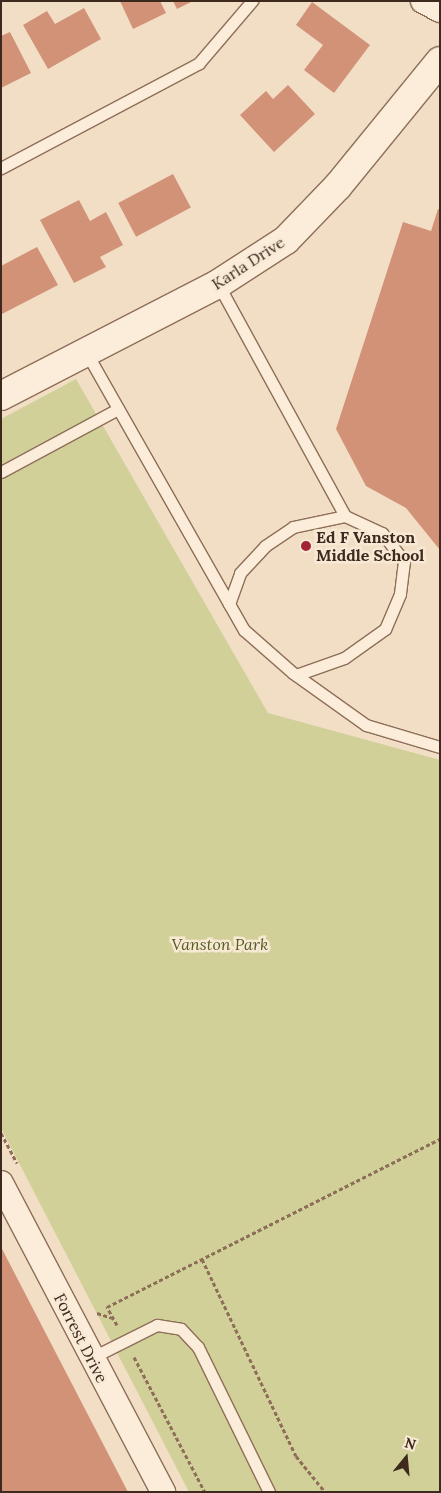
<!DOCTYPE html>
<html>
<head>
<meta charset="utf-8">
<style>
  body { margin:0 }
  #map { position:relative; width:441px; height:1493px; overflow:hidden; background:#f1dec5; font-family:Lora,serif }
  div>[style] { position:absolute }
  .green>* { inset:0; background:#d1d098 }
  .building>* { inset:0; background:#d29278; transform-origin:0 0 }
  .path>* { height:3px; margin-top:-1.5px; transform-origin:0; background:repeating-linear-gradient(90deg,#8e6e59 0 4px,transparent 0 6.5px) }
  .roads { filter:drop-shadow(1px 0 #8e6e59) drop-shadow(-1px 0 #8e6e59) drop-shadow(0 1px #8e6e59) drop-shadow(0 -1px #8e6e59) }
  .service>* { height:11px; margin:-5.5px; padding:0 5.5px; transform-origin:5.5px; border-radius:5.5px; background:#fbedd9 }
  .minor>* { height:24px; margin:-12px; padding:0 12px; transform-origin:12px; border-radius:12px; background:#fbedd9 }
  .tertiary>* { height:28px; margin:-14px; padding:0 14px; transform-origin:14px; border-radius:14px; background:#fbedd9 }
  .dots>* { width:14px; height:14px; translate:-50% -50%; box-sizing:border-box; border:2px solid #f8e9d5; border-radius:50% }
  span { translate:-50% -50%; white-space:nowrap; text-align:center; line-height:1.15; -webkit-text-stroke:5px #f8e9d5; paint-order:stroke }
  .street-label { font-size:16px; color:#3d291e }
  .poi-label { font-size:16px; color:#3d291e; font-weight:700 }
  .left { translate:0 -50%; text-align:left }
  .park-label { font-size:16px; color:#545b23; font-style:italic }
  .frame { position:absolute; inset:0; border:2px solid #3d291e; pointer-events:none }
  .north { position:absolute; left:381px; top:1433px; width:50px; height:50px; -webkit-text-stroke:4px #f8e9d5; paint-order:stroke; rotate:17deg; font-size:14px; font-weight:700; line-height:20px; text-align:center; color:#3d291e }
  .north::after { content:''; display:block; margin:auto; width:18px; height:22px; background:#3d291e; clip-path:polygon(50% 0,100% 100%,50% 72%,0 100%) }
</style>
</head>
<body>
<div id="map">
  <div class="green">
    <div style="clip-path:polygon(76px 379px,268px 713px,440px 760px,440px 1492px,189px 1492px,1px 1128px,1px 419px)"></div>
  </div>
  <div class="building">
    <div style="clip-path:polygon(120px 1px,160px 1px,166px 13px,133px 29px)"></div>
    <div style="clip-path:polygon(173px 1px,193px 1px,177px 9px)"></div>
    <div style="clip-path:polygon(312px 2px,370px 45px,334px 93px,304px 70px,323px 45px,296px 25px)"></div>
    <div style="clip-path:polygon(84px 8px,101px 39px,48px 69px,23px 25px,47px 11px,55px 24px)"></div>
    <div style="clip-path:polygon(10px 32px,31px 73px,1px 88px,1px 36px)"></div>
    <div style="clip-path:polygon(288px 85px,315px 114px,274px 152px,240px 115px,266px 91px,273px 99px)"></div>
    <div style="left:173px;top:174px;width:38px;height:62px;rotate:62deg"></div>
    <div style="clip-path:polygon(79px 200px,90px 221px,106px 212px,123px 245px,100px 257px,106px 267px,74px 283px,40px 220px)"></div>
    <div style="clip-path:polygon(438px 209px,440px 210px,440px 550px,406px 508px,366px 486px,336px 429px,403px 222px,431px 231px)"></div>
    <div style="clip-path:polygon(37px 247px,58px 285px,2px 314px,1px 266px)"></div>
    <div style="clip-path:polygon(1px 1247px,128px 1492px,1px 1492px)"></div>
  </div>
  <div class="path">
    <div style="left:1px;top:1133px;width:34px;rotate:62deg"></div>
    <div style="left:202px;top:1259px;width:218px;rotate:64.5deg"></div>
    <div style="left:296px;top:1456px;width:46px;rotate:51.1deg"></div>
    <div style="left:97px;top:1313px;width:16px;rotate:18deg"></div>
    <div style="left:117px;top:1325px;width:21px;rotate:-119deg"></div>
    <div style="left:107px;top:1307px;width:373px;rotate:-26.8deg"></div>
    <div style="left:134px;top:1357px;width:153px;rotate:62.3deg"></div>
  </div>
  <div class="roads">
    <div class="service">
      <div style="left:1px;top:168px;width:224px;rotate:-27.9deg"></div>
      <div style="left:199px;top:63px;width:82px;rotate:-49.5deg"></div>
      <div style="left:218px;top:284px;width:264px;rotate:61.3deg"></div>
      <div style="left:345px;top:516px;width:41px;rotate:24.7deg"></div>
      <div style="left:382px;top:533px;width:36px;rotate:52deg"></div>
      <div style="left:404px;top:561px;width:33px;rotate:97deg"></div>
      <div style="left:400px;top:594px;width:38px;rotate:113deg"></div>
      <div style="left:385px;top:629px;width:50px;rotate:144.7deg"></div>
      <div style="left:344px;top:658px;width:51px;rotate:160.5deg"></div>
      <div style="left:86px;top:352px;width:320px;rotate:60.4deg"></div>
      <div style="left:244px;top:630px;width:65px;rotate:41.3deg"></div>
      <div style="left:293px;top:673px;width:90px;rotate:35.5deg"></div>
      <div style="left:366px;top:725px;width:77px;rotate:16.6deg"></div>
      <div style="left:1px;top:472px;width:133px;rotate:-28.3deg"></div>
      <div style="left:229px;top:604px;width:33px;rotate:-70deg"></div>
      <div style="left:240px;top:573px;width:37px;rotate:-47deg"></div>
      <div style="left:265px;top:546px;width:34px;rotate:-34deg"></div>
      <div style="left:293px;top:527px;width:53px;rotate:-11.9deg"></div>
      <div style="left:91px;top:1358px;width:74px;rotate:-26.6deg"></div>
      <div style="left:157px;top:1325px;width:24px;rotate:9deg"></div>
      <div style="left:181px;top:1329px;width:25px;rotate:47deg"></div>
      <div style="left:198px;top:1347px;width:161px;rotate:63.9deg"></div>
    </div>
    <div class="minor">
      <div style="left:423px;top:1px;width:19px;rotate:28deg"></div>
      <div style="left:1px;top:1183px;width:349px;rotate:62.3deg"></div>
    </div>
    <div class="tertiary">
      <div style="left:1px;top:396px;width:244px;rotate:-27.3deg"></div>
      <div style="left:218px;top:284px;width:81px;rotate:-32.9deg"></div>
      <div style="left:286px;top:240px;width:75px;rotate:-46.1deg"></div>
      <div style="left:338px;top:186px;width:161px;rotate:-50.8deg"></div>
    </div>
  </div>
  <div class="dots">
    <div style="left:306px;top:546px;background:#a12536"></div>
  </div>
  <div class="street-label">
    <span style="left:248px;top:263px;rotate:-33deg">Karla Drive</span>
    <span style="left:81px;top:1338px;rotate:63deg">Forrest Drive</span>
  </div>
  <div class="poi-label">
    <span class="left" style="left:316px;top:546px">Ed F Vanston<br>Middle School</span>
  </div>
  <div class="park-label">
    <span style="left:220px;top:944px">Vanston Park</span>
  </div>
  <div class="frame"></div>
  <div class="north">N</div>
</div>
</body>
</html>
